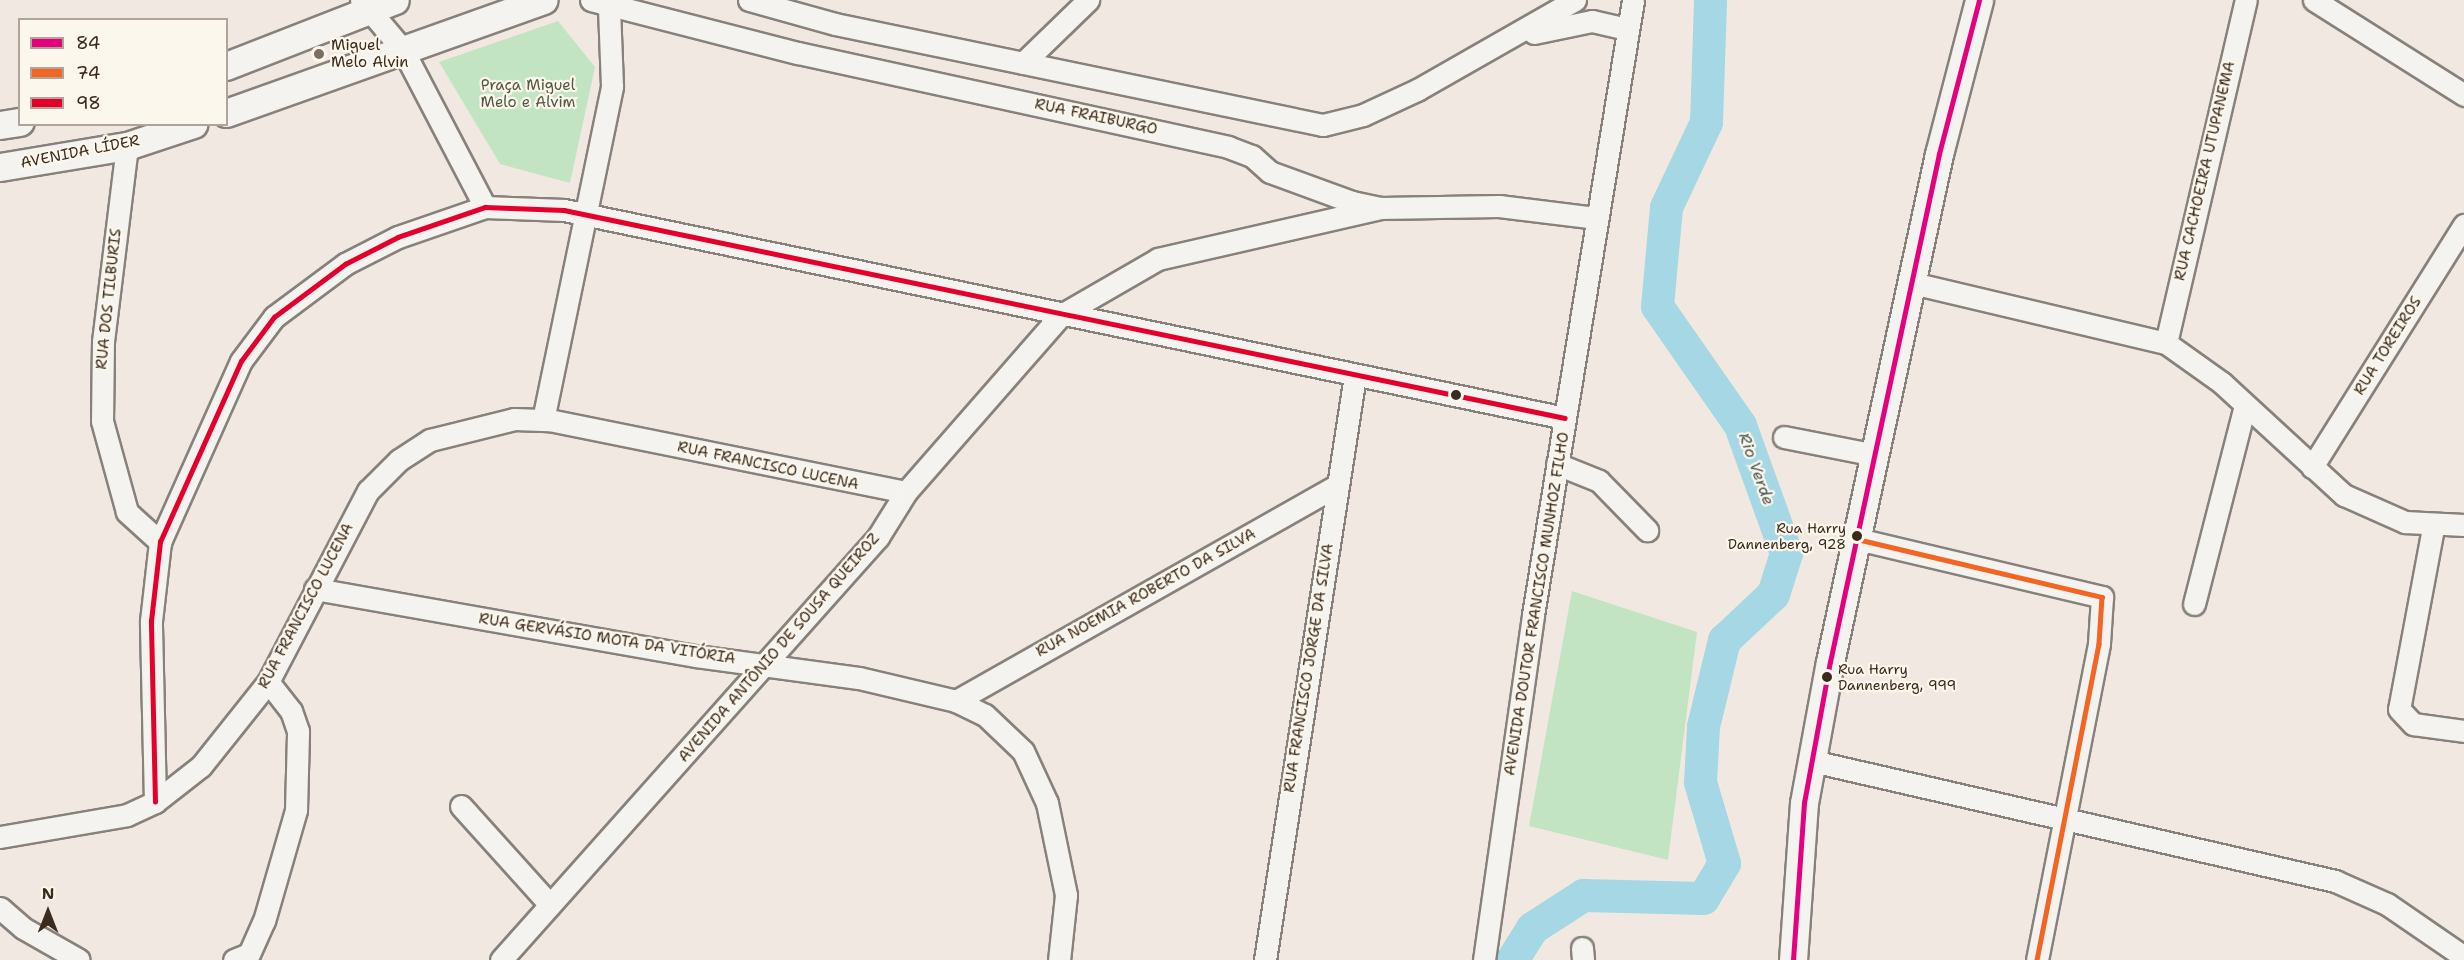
<!DOCTYPE html>
<html>
<head>
<meta charset="utf-8">
<style>
  body { margin:0 }
  #map { position:relative; width:2464px; height:960px; overflow:hidden; background:#f1e9e1; font-family:"Shantell Sans",sans-serif }
  div>[style] { position:absolute }
  .green>* { inset:0; background:#c3e4c2 }
  .river>* { height:33px; margin:-16.5px; padding:0 16.5px; transform-origin:16.5px; border-radius:16.5px; background:#a5d8e4 }
  .roads { filter:drop-shadow(2px 0 #88817b) drop-shadow(-2px 0 #88817b) drop-shadow(0 2px #88817b) drop-shadow(0 -2px #88817b) }
  .minor>* { height:21px; margin:-10.5px; padding:0 10.5px; transform-origin:10.5px; border-radius:10.5px; background:#f5f3ef }
  .major>* { height:27px; margin:-13.5px; padding:0 13.5px; transform-origin:13.5px; border-radius:13.5px; background:#f5f3ef }
  .bus-1>* { height:4.5px; margin:-2.25px; padding:0 2.25px; transform-origin:2.25px; border-radius:2.25px; background:#e5007d }
  .bus-2>* { height:4.5px; margin:-2.25px; padding:0 2.25px; transform-origin:2.25px; border-radius:2.25px; background:#f26522 }
  .bus-3>* { height:4.5px; margin:-2.25px; padding:0 2.25px; transform-origin:2.25px; border-radius:2.25px; background:#e4002b }
  .dots>* { width:16px; height:16px; translate:-50% -50%; box-sizing:border-box; border:3px solid #fbf7ec; border-radius:50% }
  span { translate:-50% -50%; white-space:nowrap; text-align:center; line-height:1.15; -webkit-text-stroke:4.5px #fbf7ec; paint-order:stroke }
  .bus-label { font-size:14px; color:#3b2a1e }
  .right { translate:-100% -50%; text-align:right }
  .left { translate:0 -50%; text-align:left }
  .poi-label { font-size:15px; color:#3b2a1e }
  .park-label { font-size:15px; color:#545740 }
  .street-label { font-size:15px; color:#3b2a1e }
  .water-label { font-size:16px; color:#4e5450; font-style:italic }
  .legend { position:absolute; left:18px; top:18px; width:210px; height:108px; box-sizing:border-box; background:#fbf7ec; border:2px solid #aea59a; margin:0; padding:8px 10px; list-style:none; font-size:18px; color:#3b2a1e }
  .legend li { display:flex; align-items:center; gap:12px; height:30px }
  .legend b { width:30px; border:2px solid #aea59a }
  .north { position:absolute; left:18px; top:882px; width:60px; height:60px; -webkit-text-stroke:4px #fbf7ec; paint-order:stroke; rotate:0deg; font-size:16px; font-weight:700; line-height:24px; text-align:center; color:#3b2a1e }
  .north::after { content:''; display:block; margin:auto; width:21px; height:27px; background:#3b2a1e; clip-path:polygon(50% 0,100% 100%,50% 72%,0 100%) }
</style>
</head>
<body>
<div id="map">
  <div class="green">
    <div style="clip-path:polygon(558px 21px,595px 67px,570px 183px,500px 164px,439px 62px)"></div>
    <div style="clip-path:polygon(1572px 591px,1697px 632px,1668px 860px,1529px 826px)"></div>
  </div>
  <div class="river">
    <div style="left:1512px;top:960px;width:38px;rotate:-58deg"></div>
    <div style="left:1532px;top:928px;width:61px;rotate:-32.9deg"></div>
    <div style="left:1583px;top:895px;width:120px;rotate:1.4deg"></div>
    <div style="left:1703px;top:898px;width:41px;rotate:-59deg"></div>
    <div style="left:1724px;top:863px;width:84px;rotate:-106.5deg"></div>
    <div style="left:1700px;top:782px;width:56px;rotate:-86.9deg"></div>
    <div style="left:1703px;top:726px;width:89px;rotate:-76.3deg"></div>
    <div style="left:1724px;top:640px;width:67px;rotate:-43.2deg"></div>
    <div style="left:1773px;top:594px;width:43px;rotate:-72.4deg"></div>
    <div style="left:1786px;top:553px;width:136px;rotate:-109.8deg"></div>
    <div style="left:1740px;top:425px;width:145px;rotate:-124.9deg"></div>
    <div style="left:1657px;top:306px;width:99px;rotate:-84.8deg"></div>
    <div style="left:1666px;top:207px;width:94px;rotate:-64.8deg"></div>
    <div style="left:1706px;top:122px;width:122px;rotate:-88.1deg"></div>
  </div>
  <div class="roads">
    <div class="minor">
      <div style="left:361px;top:0;width:65px;rotate:50deg"></div>
      <div style="left:403px;top:50px;width:177px;rotate:62.4deg"></div>
      <div style="left:591px;top:0;width:214px;rotate:14.4deg"></div>
      <div style="left:798px;top:53px;width:440px;rotate:12.3deg"></div>
      <div style="left:1228px;top:147px;width:26px;rotate:21deg"></div>
      <div style="left:1252px;top:156px;width:24px;rotate:42deg"></div>
      <div style="left:1270px;top:172px;width:87px;rotate:20.1deg"></div>
      <div style="left:1352px;top:202px;width:29px;rotate:12deg"></div>
      <div style="left:1380px;top:208px;width:119px;rotate:-1deg"></div>
      <div style="left:1499px;top:206px;width:99px;rotate:7deg"></div>
      <div style="left:749px;top:0;width:89px;rotate:15.6deg"></div>
      <div style="left:835px;top:24px;width:498px;rotate:11.7deg"></div>
      <div style="left:1323px;top:125px;width:41px;rotate:-14deg"></div>
      <div style="left:1363px;top:115px;width:60px;rotate:-24.8deg"></div>
      <div style="left:1417px;top:90px;width:182px;rotate:-29.7deg"></div>
      <div style="left:2314px;top:0;width:178px;rotate:32.3deg"></div>
      <div style="left:1534px;top:33px;width:59px;rotate:-11.7deg"></div>
      <div style="left:1592px;top:21px;width:37px;rotate:13deg"></div>
      <div style="left:1023px;top:63px;width:91px;rotate:-44.1deg"></div>
      <div style="left:127px;top:146px;width:196px;rotate:97deg"></div>
      <div style="left:103px;top:341px;width:80px;rotate:90.7deg"></div>
      <div style="left:102px;top:421px;width:94px;rotate:74.6deg"></div>
      <div style="left:127px;top:512px;width:45px;rotate:42.3deg"></div>
      <div style="left:1912px;top:283px;width:261px;rotate:13.3deg"></div>
      <div style="left:2166px;top:343px;width:69px;rotate:35.5deg"></div>
      <div style="left:2222px;top:383px;width:166px;rotate:42.6deg"></div>
      <div style="left:2344px;top:495px;width:67px;rotate:23.9deg"></div>
      <div style="left:2405px;top:522px;width:59px;rotate:2.9deg"></div>
      <div style="left:2166px;top:343px;width:352px;rotate:-76.9deg"></div>
      <div style="left:543px;top:420px;width:341px;rotate:-78.3deg"></div>
      <div style="left:612px;top:86px;width:78px;rotate:-92.2deg"></div>
      <div style="left:1784px;top:437px;width:94px;rotate:11.1deg"></div>
      <div style="left:1557px;top:464px;width:45px;rotate:22deg"></div>
      <div style="left:1599px;top:481px;width:69px;rotate:45.6deg"></div>
      <div style="left:2312px;top:467px;width:286px;rotate:-57.9deg"></div>
      <div style="left:2433px;top:528px;width:184px;rotate:100.6deg"></div>
      <div style="left:2399px;top:709px;width:21px;rotate:47deg"></div>
      <div style="left:2413px;top:724px;width:51px;rotate:7.8deg"></div>
      <div style="left:1857px;top:539px;width:252px;rotate:13.3deg"></div>
      <div style="left:2102px;top:597px;width:47px;rotate:93.7deg"></div>
      <div style="left:2099px;top:644px;width:322px;rotate:101.1deg"></div>
      <div style="left:315px;top:589px;width:387px;rotate:10deg"></div>
      <div style="left:696px;top:656px;width:164px;rotate:7.7deg"></div>
      <div style="left:859px;top:678px;width:100px;rotate:13.3deg"></div>
      <div style="left:956px;top:701px;width:32px;rotate:26deg"></div>
      <div style="left:985px;top:715px;width:52px;rotate:43.5deg"></div>
      <div style="left:1023px;top:751px;width:57px;rotate:65.2deg"></div>
      <div style="left:1047px;top:803px;width:94px;rotate:78.3deg"></div>
      <div style="left:1066px;top:895px;width:65px;rotate:96.1deg"></div>
      <div style="left:2194px;top:604px;width:205px;rotate:-75.6deg"></div>
      <div style="left:956px;top:701px;width:437px;rotate:-29.5deg"></div>
      <div style="left:1812px;top:761px;width:537px;rotate:12.92deg"></div>
      <div style="left:2335px;top:881px;width:57px;rotate:23.9deg"></div>
      <div style="left:2387px;top:904px;width:93px;rotate:34.5deg"></div>
      <div style="left:155px;top:802px;width:181px;rotate:-91.3deg"></div>
      <div style="left:151px;top:621px;width:80px;rotate:-83.5deg"></div>
      <div style="left:160px;top:542px;width:198px;rotate:-65.9deg"></div>
      <div style="left:241px;top:361px;width:55px;rotate:-53.1deg"></div>
      <div style="left:274px;top:317px;width:89px;rotate:-36.7deg"></div>
      <div style="left:345px;top:264px;width:59px;rotate:-27deg"></div>
      <div style="left:398px;top:237px;width:92px;rotate:-19deg"></div>
      <div style="left:485px;top:207px;width:79px;rotate:2.2deg"></div>
      <div style="left:564px;top:210px;width:1022px;rotate:11.74deg"></div>
      <div style="left:461px;top:806px;width:133px;rotate:48deg"></div>
      <div style="left:0;top:837px;width:129px;rotate:-9.8deg"></div>
      <div style="left:127px;top:815px;width:31px;rotate:-25deg"></div>
      <div style="left:155px;top:802px;width:58px;rotate:-38deg"></div>
      <div style="left:201px;top:766px;width:107px;rotate:-51.4deg"></div>
      <div style="left:268px;top:682px;width:216px;rotate:-62.4deg"></div>
      <div style="left:368px;top:491px;width:44px;rotate:-45deg"></div>
      <div style="left:399px;top:460px;width:37px;rotate:-33deg"></div>
      <div style="left:430px;top:440px;width:87px;rotate:-14deg"></div>
      <div style="left:514px;top:419px;width:35px;rotate:2deg"></div>
      <div style="left:549px;top:420px;width:364px;rotate:11.4deg"></div>
      <div style="left:0;top:908px;width:30px;rotate:41deg"></div>
      <div style="left:23px;top:928px;width:64px;rotate:29.7deg"></div>
      <div style="left:1582px;top:948px;width:12px;rotate:85deg"></div>
      <div style="left:234px;top:960px;width:16px;rotate:-22deg"></div>
      <div style="left:249px;top:954px;width:36px;rotate:-66deg"></div>
      <div style="left:264px;top:921px;width:116px;rotate:-73.9deg"></div>
      <div style="left:296px;top:810px;width:79px;rotate:-88.5deg"></div>
      <div style="left:298px;top:731px;width:21px;rotate:-109deg"></div>
      <div style="left:291px;top:711px;width:37px;rotate:-128deg"></div>
      <div style="left:501px;top:960px;width:567px;rotate:-48.29deg"></div>
      <div style="left:878px;top:537px;width:53px;rotate:-58.1deg"></div>
      <div style="left:906px;top:492px;width:235px;rotate:-48.8deg"></div>
      <div style="left:1061px;top:315px;width:112px;rotate:-30deg"></div>
      <div style="left:1158px;top:259px;width:228px;rotate:-12.9deg"></div>
      <div style="left:1265px;top:960px;width:592px;rotate:-81.25deg"></div>
      <div style="left:1484px;top:960px;width:348px;rotate:-81.9deg"></div>
      <div style="left:1533px;top:615px;width:623px;rotate:-80.76deg"></div>
    </div>
    <div class="major">
      <div style="left:226px;top:66px;width:181px;rotate:-21.3deg"></div>
      <div style="left:226px;top:113px;width:337px;rotate:-19.6deg"></div>
      <div style="left:0;top:125px;width:20px;rotate:-9deg"></div>
      <div style="left:0;top:167px;width:129px;rotate:-9.4deg"></div>
      <div style="left:127px;top:146px;width:70px;rotate:-18.4deg"></div>
      <div style="left:1793px;top:960px;width:157px;rotate:-86deg"></div>
      <div style="left:1804px;top:803px;width:143px;rotate:-79.6deg"></div>
      <div style="left:1830px;top:662px;width:520px;rotate:-77.89deg"></div>
      <div style="left:1939px;top:154px;width:159px;rotate:-75.4deg"></div>
    </div>
  </div>
  <div class="bus-1">
    <div style="left:1793px;top:960px;width:157px;rotate:-86deg"></div>
    <div style="left:1804px;top:803px;width:143px;rotate:-79.6deg"></div>
    <div style="left:1830px;top:662px;width:520px;rotate:-77.89deg"></div>
    <div style="left:1939px;top:154px;width:159px;rotate:-75.4deg"></div>
  </div>
  <div class="bus-2">
    <div style="left:1857px;top:539px;width:252px;rotate:13.3deg"></div>
    <div style="left:2102px;top:597px;width:47px;rotate:93.7deg"></div>
    <div style="left:2099px;top:644px;width:322px;rotate:101.1deg"></div>
  </div>
  <div class="bus-3">
    <div style="left:155px;top:802px;width:181px;rotate:-91.3deg"></div>
    <div style="left:151px;top:621px;width:80px;rotate:-83.5deg"></div>
    <div style="left:160px;top:542px;width:198px;rotate:-65.9deg"></div>
    <div style="left:241px;top:361px;width:55px;rotate:-53.1deg"></div>
    <div style="left:274px;top:317px;width:89px;rotate:-36.7deg"></div>
    <div style="left:345px;top:264px;width:59px;rotate:-27deg"></div>
    <div style="left:398px;top:237px;width:92px;rotate:-19deg"></div>
    <div style="left:485px;top:207px;width:79px;rotate:2.2deg"></div>
    <div style="left:564px;top:210px;width:1022px;rotate:11.74deg"></div>
  </div>
  <div class="dots">
    <div style="left:319px;top:54px;background:#7b6d62"></div>
    <div style="left:1456px;top:395px;background:#3b2a1e"></div>
    <div style="left:1857px;top:536px;background:#3b2a1e"></div>
    <div style="left:1827px;top:677px;background:#3b2a1e"></div>
  </div>
  <div class="bus-label">
    <span class="right" style="left:1846px;top:536px">Rua Harry<br>Dannenberg, 928</span>
    <span class="left" style="left:1838px;top:677px">Rua Harry<br>Dannenberg, 999</span>
  </div>
  <div class="poi-label">
    <span class="left" style="left:331px;top:54px">Miguel<br>Melo Alvin</span>
  </div>
  <div class="park-label">
    <span style="left:528px;top:94px">Praça Miguel<br>Melo e Alvim</span>
  </div>
  <div class="street-label">
    <span style="left:1096px;top:117px;rotate:12deg">RUA FRAIBURGO</span>
    <span style="left:80px;top:152px;rotate:-11deg">AVENIDA LÍDER</span>
    <span style="left:2205px;top:171px;rotate:-77deg">RUA CACHOEIRA UTUPANEMA</span>
    <span style="left:109px;top:299px;rotate:-84deg">RUA DOS TILBURIS</span>
    <span style="left:2388px;top:346px;rotate:-58deg">RUA TOREIROS</span>
    <span style="left:768px;top:466px;rotate:12deg">RUA FRANCISCO LUCENA</span>
    <span style="left:1146px;top:593px;rotate:-29deg">RUA NOEMIA ROBERTO DA SILVA</span>
    <span style="left:1537px;top:604px;rotate:-81deg">AVENIDA DOUTOR FRANCISCO MUNHOZ FILHO</span>
    <span style="left:306px;top:606px;rotate:-62deg">RUA FRANCISCO LUCENA</span>
    <span style="left:607px;top:639px;rotate:9deg">RUA GERVÁSIO MOTA DA VITÓRIA</span>
    <span style="left:779px;top:648px;rotate:-49deg">AVENIDA ANTÔNIO DE SOUSA QUEIROZ</span>
    <span style="left:1309px;top:668px;rotate:-81deg">RUA FRANCISCO JORGE DA SILVA</span>
  </div>
  <div class="water-label">
    <span style="left:1756px;top:469px;rotate:70deg">Rio Verde</span>
  </div>
  <ul class="legend">
  <li><b style="height:8px;background:#e5007d"></b>84</li>
  <li><b style="height:8px;background:#f26522"></b>74</li>
  <li><b style="height:8px;background:#e4002b"></b>98</li>
  </ul>
  <div class="north">N</div>
</div>
</body>
</html>
